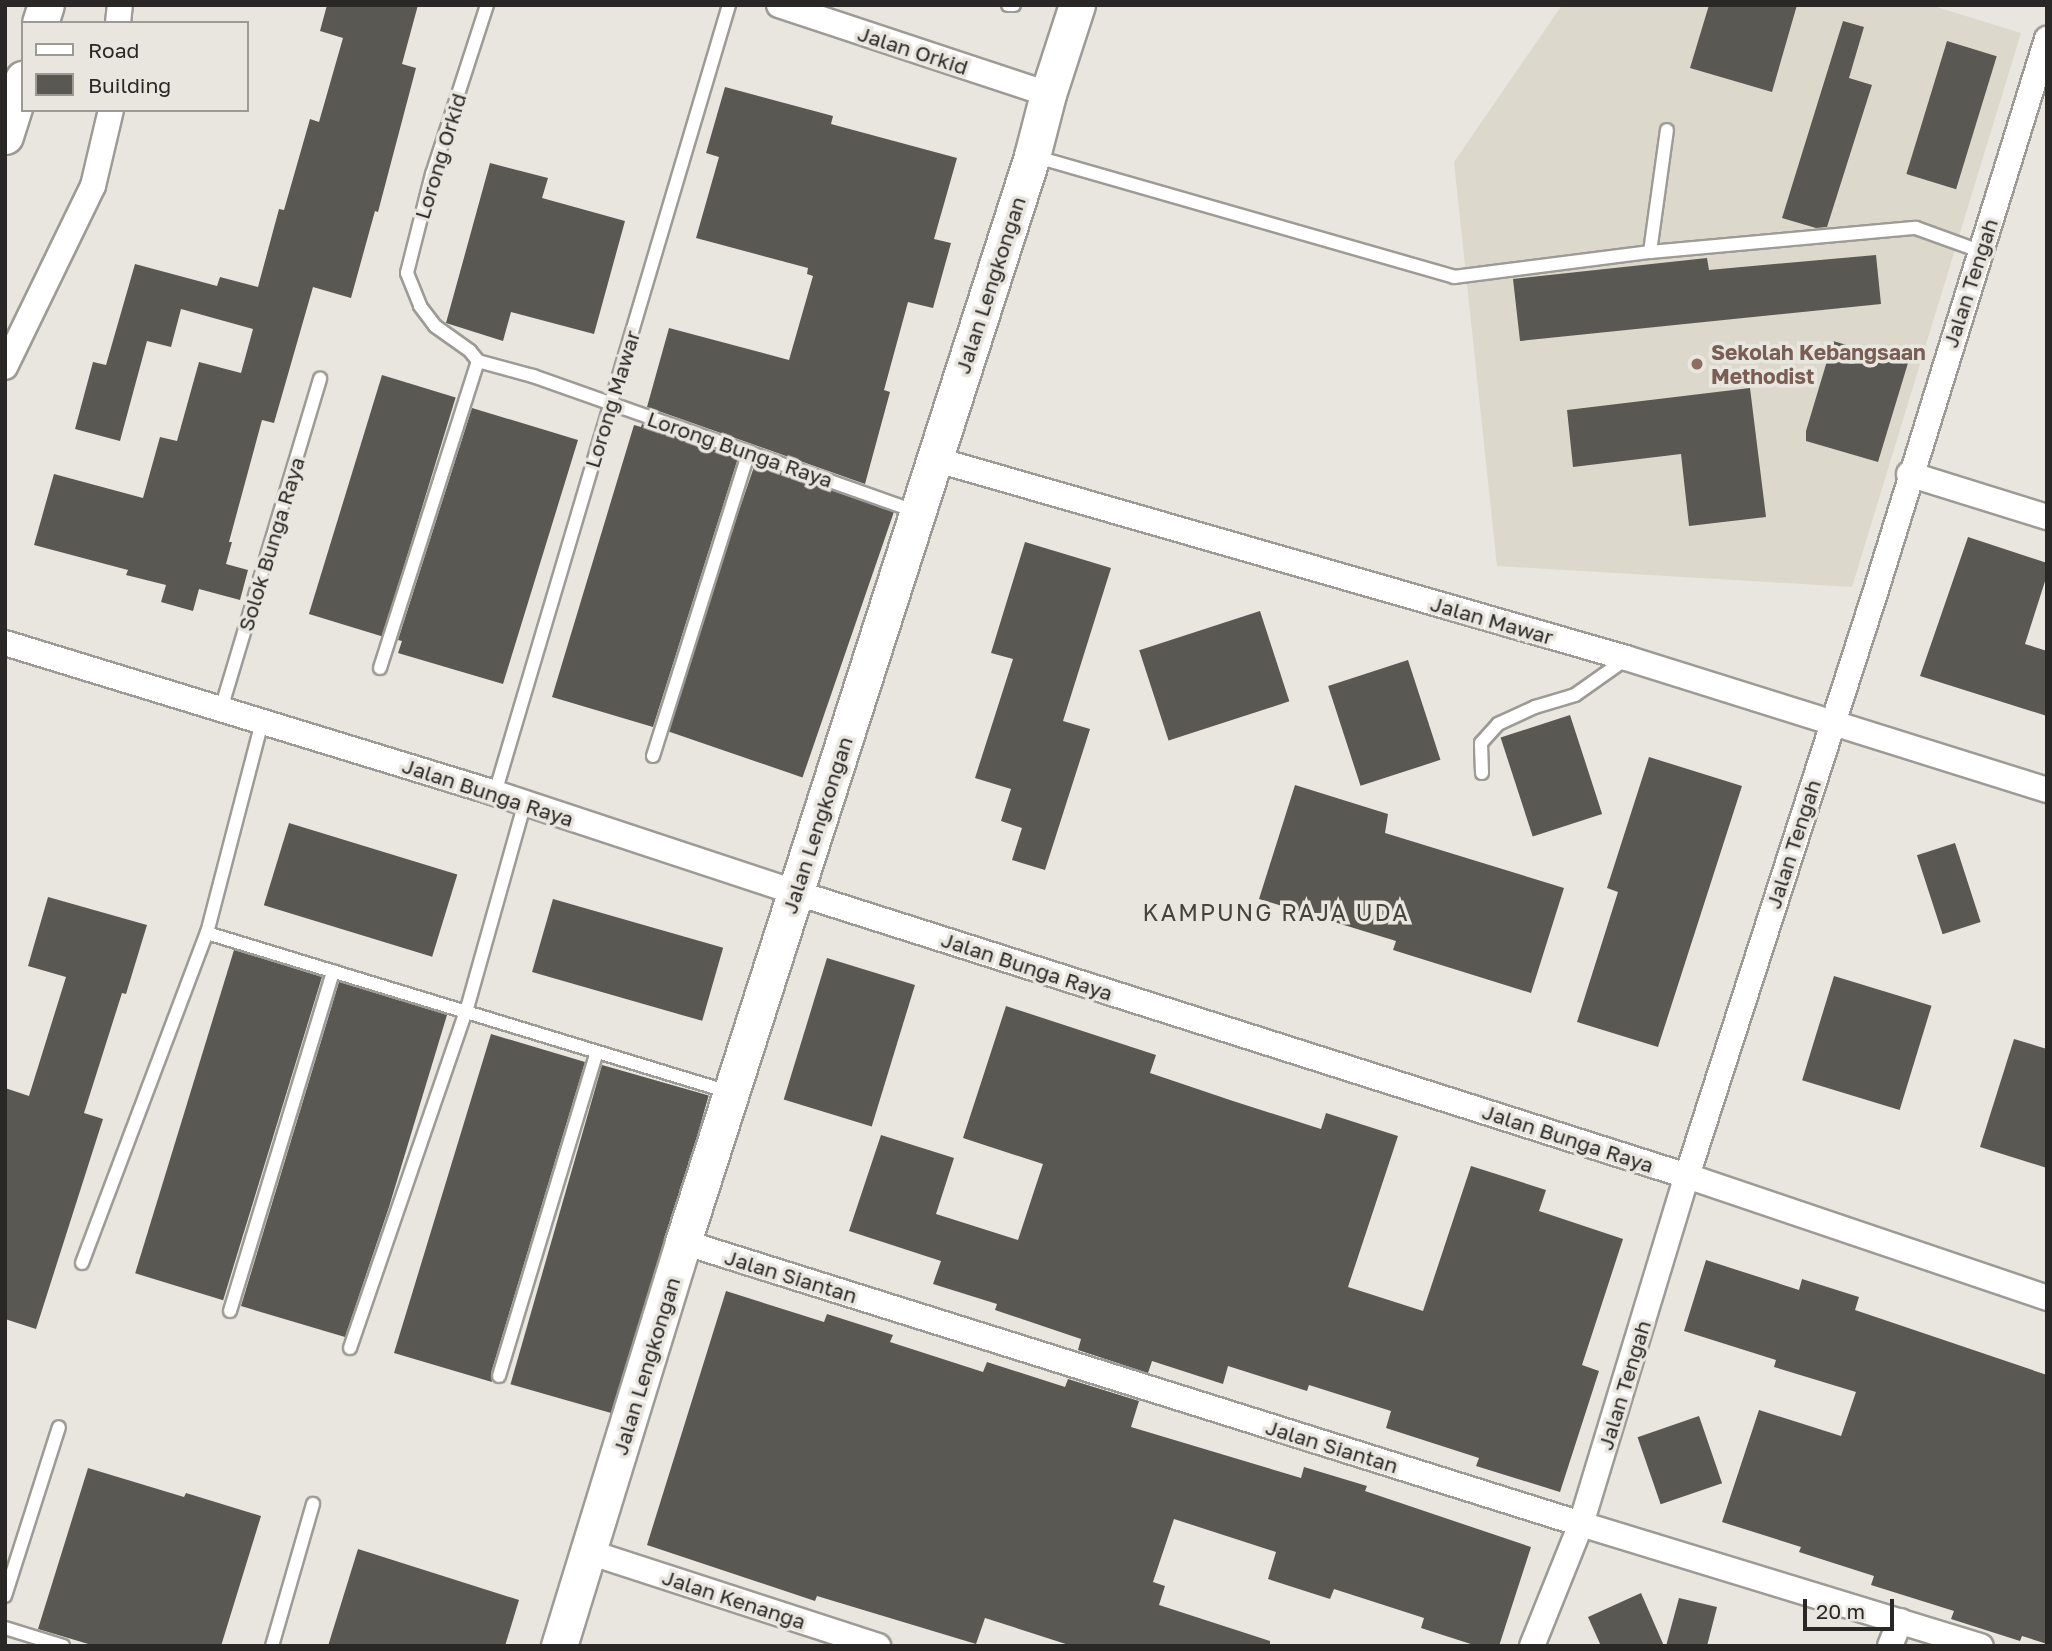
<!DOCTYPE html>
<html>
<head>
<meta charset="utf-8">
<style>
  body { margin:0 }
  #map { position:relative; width:2052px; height:1651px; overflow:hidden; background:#e8e6df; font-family:"Golos Text",sans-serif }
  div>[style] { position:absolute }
  .built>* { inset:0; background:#ddd8cc }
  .building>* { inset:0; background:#5a5853; transform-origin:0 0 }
  .roads { filter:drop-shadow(2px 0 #9d9b95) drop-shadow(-2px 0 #9d9b95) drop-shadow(0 2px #9d9b95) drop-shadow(0 -2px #9d9b95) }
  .lane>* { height:12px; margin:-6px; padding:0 6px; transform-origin:6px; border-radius:6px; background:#fff }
  .street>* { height:24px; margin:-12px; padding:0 12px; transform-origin:12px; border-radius:12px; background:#fff }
  .secondary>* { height:35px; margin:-17.5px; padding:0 17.5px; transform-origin:17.5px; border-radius:17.5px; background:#fff }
  .dots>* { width:19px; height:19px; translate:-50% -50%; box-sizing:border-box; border:4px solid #e8e6df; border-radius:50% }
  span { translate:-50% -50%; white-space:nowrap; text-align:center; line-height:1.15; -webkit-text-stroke:7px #e8e6df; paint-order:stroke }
  .street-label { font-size:21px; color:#292826 }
  .education-label { font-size:21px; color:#785e54; font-weight:700 }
  .left { translate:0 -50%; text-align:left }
  .neighbourhood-label { font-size:23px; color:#45433e; letter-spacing:2px }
  .frame { position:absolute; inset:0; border:7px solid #292826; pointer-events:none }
  .legend { position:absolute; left:21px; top:21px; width:228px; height:91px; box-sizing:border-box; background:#e8e6df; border:2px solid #9c9a95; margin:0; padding:9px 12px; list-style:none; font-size:21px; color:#292826 }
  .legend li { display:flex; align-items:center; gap:14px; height:35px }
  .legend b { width:35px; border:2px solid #9c9a95 }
  .scale { position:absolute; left:1803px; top:1599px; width:91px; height:32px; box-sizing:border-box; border:4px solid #292826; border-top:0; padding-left:9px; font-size:21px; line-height:24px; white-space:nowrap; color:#292826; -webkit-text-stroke:5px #e8e6df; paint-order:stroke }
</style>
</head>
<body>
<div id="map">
  <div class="built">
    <div style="clip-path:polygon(1562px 5px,1930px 5px,2021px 33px,1852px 587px,1497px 566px,1454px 162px)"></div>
  </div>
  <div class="building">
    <div style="clip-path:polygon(327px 5px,418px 5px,402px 64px,416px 68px,378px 212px,375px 211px,351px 298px,313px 287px,274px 423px,262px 420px,229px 542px,232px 542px,226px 564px,248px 570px,240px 600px,199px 589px,193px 611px,161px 602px,166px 585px,126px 575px,128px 570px,34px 545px,54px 474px,143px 498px,160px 437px,177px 441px,199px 362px,241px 373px,253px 329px,181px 309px,171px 347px,147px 341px,120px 441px,75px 429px,93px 362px,106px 365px,135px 264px,217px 286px,220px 277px,258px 287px,279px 209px,284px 210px,310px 119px,319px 122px,343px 38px,320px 31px)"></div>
    <div style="clip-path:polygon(1709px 5px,1797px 5px,1772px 92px,1690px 68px)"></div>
    <div style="clip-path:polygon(1843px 21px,1864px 27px,1849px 78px,1872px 85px,1827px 227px,1816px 228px,1782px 218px)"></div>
    <div style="left:1947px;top:41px;width:52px;height:139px;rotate:17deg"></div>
    <div style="clip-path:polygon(725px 87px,833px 116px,831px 124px,957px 158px,934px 239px,951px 243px,933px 308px,908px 302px,884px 390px,890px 392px,865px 484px,647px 407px,669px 328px,789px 360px,813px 276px,807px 274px,808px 268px,696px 238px,719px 157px,706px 153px)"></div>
    <div style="clip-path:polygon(490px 163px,548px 178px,542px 198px,625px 221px,594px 334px,511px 312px,503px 341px,446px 323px)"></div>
    <div style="clip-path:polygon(1876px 255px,1881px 304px,1520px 341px,1513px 279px,1707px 258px,1709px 270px)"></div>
    <div style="clip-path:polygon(1833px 341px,1908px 363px,1878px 462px,1806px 441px,1806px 431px)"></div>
    <div style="left:382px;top:375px;width:77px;height:250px;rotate:17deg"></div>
    <div style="clip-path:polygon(1750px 388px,1766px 517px,1689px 526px,1681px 454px,1573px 467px,1567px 410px)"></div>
    <div style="clip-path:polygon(472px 408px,578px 440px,503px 684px,398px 653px,402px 641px,398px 640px)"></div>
    <div style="clip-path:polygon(642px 424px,738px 458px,653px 727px,552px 697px,634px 425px,641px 427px)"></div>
    <div style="left:755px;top:464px;width:147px;height:281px;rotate:19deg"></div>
    <div style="clip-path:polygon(1968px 537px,2047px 563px,2047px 575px,2025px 644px,2047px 651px,2047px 716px,1920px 676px)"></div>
    <div style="clip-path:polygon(1025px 542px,1111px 568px,1063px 721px,1090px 729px,1045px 870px,1012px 860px,1022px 828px,1001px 821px,1011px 789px,975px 778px,1013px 659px,991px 653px)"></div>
    <div style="left:1260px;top:611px;width:95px;height:127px;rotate:72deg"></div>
    <div style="left:1408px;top:660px;width:105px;height:84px;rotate:72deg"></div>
    <div style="left:1570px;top:715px;width:104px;height:73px;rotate:72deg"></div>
    <div style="clip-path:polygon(1649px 757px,1742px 786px,1658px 1047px,1577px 1022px,1618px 892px,1607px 888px)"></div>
    <div style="clip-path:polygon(1295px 785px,1388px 814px,1385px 833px,1564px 888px,1531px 993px,1393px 950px,1396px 941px,1259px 899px)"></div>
    <div style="left:289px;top:823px;width:176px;height:86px;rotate:17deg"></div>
    <div style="left:1955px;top:843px;width:83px;height:40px;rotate:72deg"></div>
    <div style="clip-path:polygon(48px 897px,147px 925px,126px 994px,122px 993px,84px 1113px,103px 1119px,36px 1329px,5px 1319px,5px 1088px,29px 1096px,66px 977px,28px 966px)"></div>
    <div style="left:553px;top:899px;width:177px;height:76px;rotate:16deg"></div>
    <div style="left:234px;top:950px;width:92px;height:338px;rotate:17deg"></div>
    <div style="left:827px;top:958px;width:92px;height:148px;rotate:17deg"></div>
    <div style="left:1834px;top:976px;width:102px;height:109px;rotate:17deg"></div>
    <div style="clip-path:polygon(339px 982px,447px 1015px,389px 1207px,345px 1337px,241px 1306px)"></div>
    <div style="clip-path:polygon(1006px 1006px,1156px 1055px,1150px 1073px,1233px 1101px,1321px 1129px,1326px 1113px,1398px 1136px,1348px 1287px,1423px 1311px,1471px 1166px,1546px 1190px,1539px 1211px,1623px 1239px,1582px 1365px,1599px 1371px,1560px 1492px,1476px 1466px,1479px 1458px,1386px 1428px,1391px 1411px,1309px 1385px,1307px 1391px,1228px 1366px,1223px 1384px,1152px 1361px,1148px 1373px,1078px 1350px,1081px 1339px,995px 1310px,997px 1304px,933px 1284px,941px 1261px,849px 1231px,881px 1135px,954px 1158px,936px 1214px,1018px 1240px,1043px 1164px,963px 1138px)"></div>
    <div style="clip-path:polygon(491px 1034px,585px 1062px,491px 1373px,492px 1382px,394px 1353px)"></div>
    <div style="clip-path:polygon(2014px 1039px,2047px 1049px,2047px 1168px,1980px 1147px)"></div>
    <div style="left:602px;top:1065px;width:111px;height:332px;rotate:16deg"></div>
    <div style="clip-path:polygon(1706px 1260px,1799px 1290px,1802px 1279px,1859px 1297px,1855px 1310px,2047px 1375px,2047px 1644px,2022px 1636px,2020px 1641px,1951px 1619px,1954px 1611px,1871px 1585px,1874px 1576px,1799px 1552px,1801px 1547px,1722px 1522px,1759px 1410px,1841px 1436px,1856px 1392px,1774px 1367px,1776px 1360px,1684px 1331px)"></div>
    <div style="clip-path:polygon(726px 1291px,824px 1322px,827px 1314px,893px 1335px,890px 1342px,983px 1372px,987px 1362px,1065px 1387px,1068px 1379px,1139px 1401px,1131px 1427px,1301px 1478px,1304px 1467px,1367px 1486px,1365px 1491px,1531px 1547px,1499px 1646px,1477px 1646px,1421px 1628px,1424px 1618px,1334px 1589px,1330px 1599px,1268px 1579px,1276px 1552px,1174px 1519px,1153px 1582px,1165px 1586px,1159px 1605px,1270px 1641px,1270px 1646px,1072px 1646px,985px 1618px,976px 1644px,817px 1596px,815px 1601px,647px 1545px)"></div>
    <div style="left:1699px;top:1416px;width:71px;height:65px;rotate:71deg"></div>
    <div style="clip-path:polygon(88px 1468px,184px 1497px,186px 1493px,261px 1516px,221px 1646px,95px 1646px,38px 1629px)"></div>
    <div style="clip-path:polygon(358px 1549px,519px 1600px,505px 1646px,328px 1646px)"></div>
    <div style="clip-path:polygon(1641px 1593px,1664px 1646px,1601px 1646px,1588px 1617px)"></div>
    <div style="clip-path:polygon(1679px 1598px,1717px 1607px,1707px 1646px,1666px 1646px)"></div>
  </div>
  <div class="roads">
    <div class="lane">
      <div style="left:487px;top:5px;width:178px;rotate:108deg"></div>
      <div style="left:432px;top:174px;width:102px;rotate:104.2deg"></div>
      <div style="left:407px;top:273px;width:35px;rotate:68deg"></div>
      <div style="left:420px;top:306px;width:25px;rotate:53deg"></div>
      <div style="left:435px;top:326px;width:43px;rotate:35.5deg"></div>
      <div style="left:470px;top:351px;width:13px;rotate:51deg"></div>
      <div style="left:478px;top:361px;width:57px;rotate:15.3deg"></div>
      <div style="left:533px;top:376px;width:405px;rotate:19.5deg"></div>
      <div style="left:1008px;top:5px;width:6px"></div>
      <div style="left:1033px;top:156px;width:438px;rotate:16deg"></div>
      <div style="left:1454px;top:277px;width:198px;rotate:-7.3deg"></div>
      <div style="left:1650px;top:252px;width:267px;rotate:-5.2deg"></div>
      <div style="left:1916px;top:228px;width:68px;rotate:19.8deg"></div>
      <div style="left:1650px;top:252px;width:123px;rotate:-82.1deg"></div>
      <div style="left:380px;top:668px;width:322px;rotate:-72.3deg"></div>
      <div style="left:221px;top:709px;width:345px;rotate:-73.3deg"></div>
      <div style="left:653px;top:756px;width:319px;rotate:-72.5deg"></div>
      <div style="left:1482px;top:773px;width:30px;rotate:-92deg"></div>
      <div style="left:1481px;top:743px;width:25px;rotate:-48deg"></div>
      <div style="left:1498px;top:724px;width:41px;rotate:-24.7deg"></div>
      <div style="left:1535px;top:707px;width:42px;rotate:-16.7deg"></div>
      <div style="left:1575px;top:695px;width:62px;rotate:-35.2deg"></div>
      <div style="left:495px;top:793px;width:822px;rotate:-73.46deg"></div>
      <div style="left:207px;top:933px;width:546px;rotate:16.94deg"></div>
      <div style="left:82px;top:1263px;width:353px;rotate:-69.3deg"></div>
      <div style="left:207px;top:933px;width:218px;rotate:-75.4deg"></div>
      <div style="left:230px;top:1311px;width:355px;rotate:-73.1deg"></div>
      <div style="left:350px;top:1348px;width:355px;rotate:-71deg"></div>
      <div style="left:466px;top:1012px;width:218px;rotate:-74.3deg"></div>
      <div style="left:499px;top:1376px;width:338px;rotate:-73.2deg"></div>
      <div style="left:5px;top:1596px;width:177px;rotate:-72.3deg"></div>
      <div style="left:5px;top:1628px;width:61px;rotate:17.2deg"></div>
      <div style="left:272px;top:1646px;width:148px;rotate:-73.9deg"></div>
    </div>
    <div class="street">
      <div style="left:779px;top:5px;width:283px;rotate:18.3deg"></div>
      <div style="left:118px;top:23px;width:18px;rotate:-84deg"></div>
      <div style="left:5px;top:367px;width:201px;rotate:-64.1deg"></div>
      <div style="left:93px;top:186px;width:78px;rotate:-76.7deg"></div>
      <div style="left:934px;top:459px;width:720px;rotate:16.04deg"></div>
      <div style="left:1626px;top:658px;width:441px;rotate:17.4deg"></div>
      <div style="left:1909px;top:474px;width:145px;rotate:17.3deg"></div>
      <div style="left:5px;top:643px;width:512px;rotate:17.02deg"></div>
      <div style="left:495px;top:793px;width:315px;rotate:18.3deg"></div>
      <div style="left:794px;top:892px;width:937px;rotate:17.64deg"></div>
      <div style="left:1687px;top:1176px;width:380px;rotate:18.7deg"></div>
      <div style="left:683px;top:1242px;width:941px;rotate:17.43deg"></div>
      <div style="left:1581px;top:1524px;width:418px;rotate:17deg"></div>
      <div style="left:589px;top:1552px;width:304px;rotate:18deg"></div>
      <div style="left:1532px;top:1646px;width:131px;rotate:-68.1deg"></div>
      <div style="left:1581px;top:1524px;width:364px;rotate:-73.1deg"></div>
      <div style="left:1687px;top:1176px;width:619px;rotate:-72.12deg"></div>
      <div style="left:1877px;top:587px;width:574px;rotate:-72.77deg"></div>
      <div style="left:1890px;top:1646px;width:27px;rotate:-68deg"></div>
    </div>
    <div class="secondary">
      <div style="left:40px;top:23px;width:19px;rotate:-72deg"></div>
      <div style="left:5px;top:136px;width:60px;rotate:-72.5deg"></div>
      <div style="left:559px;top:1646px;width:423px;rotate:-72.9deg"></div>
      <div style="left:683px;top:1242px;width:1141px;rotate:-72.18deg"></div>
      <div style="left:1032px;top:156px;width:64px;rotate:-75.5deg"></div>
      <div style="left:1048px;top:94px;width:94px;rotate:-72deg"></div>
    </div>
  </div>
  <div class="dots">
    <div style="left:1697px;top:364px;background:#8d6e63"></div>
  </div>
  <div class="street-label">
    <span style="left:913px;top:50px;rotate:18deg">Jalan Orkid</span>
    <span style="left:440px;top:156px;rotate:-73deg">Lorong Orkid</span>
    <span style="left:1970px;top:283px;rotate:-72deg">Jalan Tengah</span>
    <span style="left:990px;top:285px;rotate:-72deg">Jalan Lengkongan</span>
    <span style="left:612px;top:399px;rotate:-73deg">Lorong Mawar</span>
    <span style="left:740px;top:449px;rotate:19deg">Lorong Bunga Raya</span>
    <span style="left:271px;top:544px;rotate:-73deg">Solok Bunga Raya</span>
    <span style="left:1492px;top:620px;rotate:16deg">Jalan Mawar</span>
    <span style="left:488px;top:792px;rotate:18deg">Jalan Bunga Raya</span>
    <span style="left:817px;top:825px;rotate:-72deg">Jalan Lengkongan</span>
    <span style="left:1793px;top:844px;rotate:-72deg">Jalan Tengah</span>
    <span style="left:1027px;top:966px;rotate:18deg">Jalan Bunga Raya</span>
    <span style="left:1568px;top:1138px;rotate:18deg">Jalan Bunga Raya</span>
    <span style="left:791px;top:1276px;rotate:17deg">Jalan Siantan</span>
    <span style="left:646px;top:1366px;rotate:-73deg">Jalan Lengkongan</span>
    <span style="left:1624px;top:1385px;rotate:-73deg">Jalan Tengah</span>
    <span style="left:1332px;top:1446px;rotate:17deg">Jalan Siantan</span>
    <span style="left:734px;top:1599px;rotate:18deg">Jalan Kenanga</span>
  </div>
  <div class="education-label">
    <span class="left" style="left:1711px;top:364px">Sekolah Kebangsaan<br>Methodist</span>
  </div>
  <div class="neighbourhood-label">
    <span style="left:1276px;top:912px">KAMPUNG RAJA UDA</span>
  </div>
  <div class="frame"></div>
  <ul class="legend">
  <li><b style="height:9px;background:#fff"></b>Road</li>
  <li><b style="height:19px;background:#5a5853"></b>Building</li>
  </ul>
  <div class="scale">20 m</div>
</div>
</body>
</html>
